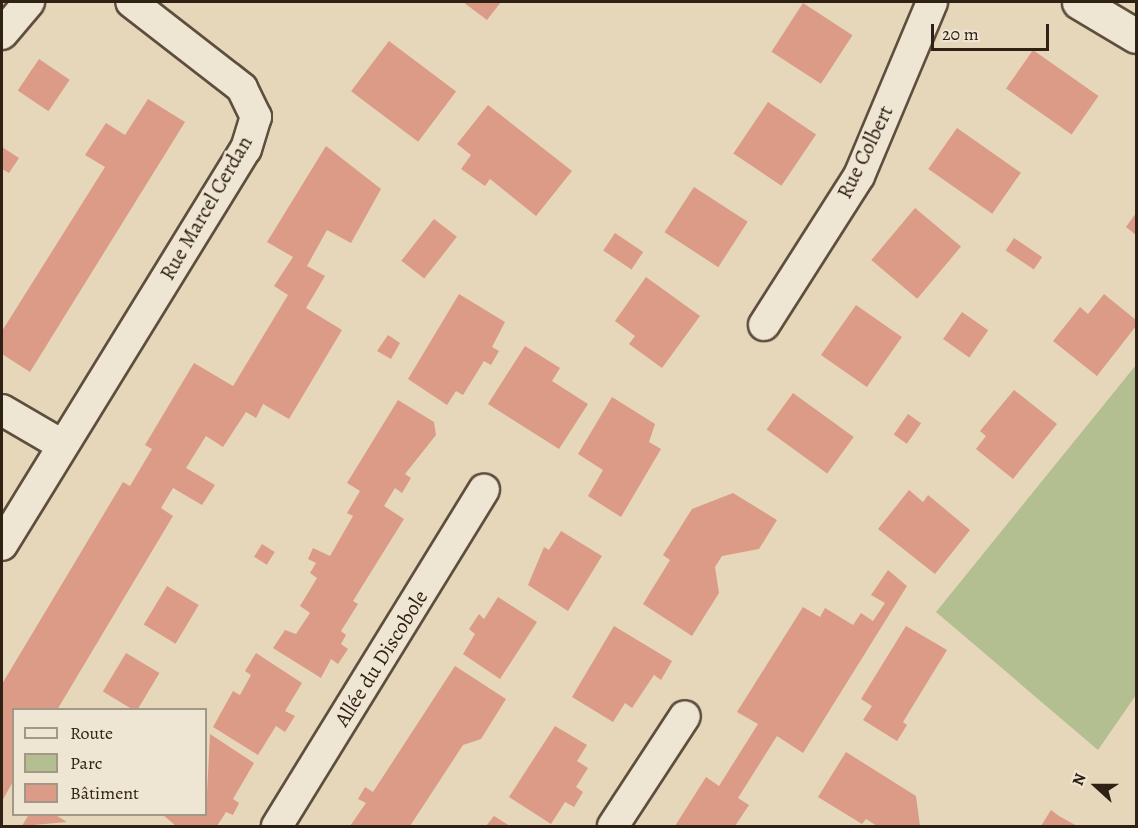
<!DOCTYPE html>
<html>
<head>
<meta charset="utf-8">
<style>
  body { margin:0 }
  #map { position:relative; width:1138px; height:828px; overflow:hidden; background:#e6d7bb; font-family:Alegreya,serif }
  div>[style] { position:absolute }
  .green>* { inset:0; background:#b3be91 }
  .building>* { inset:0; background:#db9b86; transform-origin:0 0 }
  .roads { filter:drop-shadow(2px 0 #5e4e3e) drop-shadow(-2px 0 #5e4e3e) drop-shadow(0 2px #5e4e3e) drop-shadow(0 -2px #5e4e3e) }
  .minor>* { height:30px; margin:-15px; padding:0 15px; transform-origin:15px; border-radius:15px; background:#efe5d3 }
  .secondary>* { height:33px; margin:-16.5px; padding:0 16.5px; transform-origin:16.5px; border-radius:16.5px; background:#efe5d3 }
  span { translate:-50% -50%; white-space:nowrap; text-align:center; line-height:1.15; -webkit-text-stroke:5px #efe5d3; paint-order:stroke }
  .street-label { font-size:21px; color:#302115 }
  .frame { position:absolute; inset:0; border:3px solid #302115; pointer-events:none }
  .legend { position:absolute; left:12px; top:708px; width:195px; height:108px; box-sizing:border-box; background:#efe5d3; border:2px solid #a39787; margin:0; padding:8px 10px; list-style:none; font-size:18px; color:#302115 }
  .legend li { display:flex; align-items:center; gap:12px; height:30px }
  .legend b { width:30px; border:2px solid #a39787 }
  .north { position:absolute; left:1066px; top:756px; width:60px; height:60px; -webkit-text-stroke:4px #efe5d3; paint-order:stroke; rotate:291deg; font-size:16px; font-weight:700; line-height:24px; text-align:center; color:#302115 }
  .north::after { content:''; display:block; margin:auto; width:21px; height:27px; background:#302115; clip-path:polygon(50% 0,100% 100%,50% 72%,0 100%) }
  .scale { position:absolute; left:931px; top:24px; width:118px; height:27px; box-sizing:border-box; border:3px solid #302115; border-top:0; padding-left:8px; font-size:18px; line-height:21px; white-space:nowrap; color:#302115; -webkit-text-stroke:4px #efe5d3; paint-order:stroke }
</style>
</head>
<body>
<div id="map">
  <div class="green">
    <div style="clip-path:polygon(1136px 365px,1136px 695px,1098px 750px,936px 612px)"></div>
  </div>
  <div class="building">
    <div style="clip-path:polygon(463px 2px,501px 2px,487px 20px)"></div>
    <div style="left:803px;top:3px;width:59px;height:58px;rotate:33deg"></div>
    <div style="left:389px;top:41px;width:84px;height:63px;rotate:37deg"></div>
    <div style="left:1033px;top:50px;width:80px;height:47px;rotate:35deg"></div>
    <div style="left:39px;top:59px;width:37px;height:38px;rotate:34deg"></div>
    <div style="clip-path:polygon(148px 99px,185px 122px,30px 372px,2px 354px,2px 331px,105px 167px,85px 155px,106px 123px,125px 135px)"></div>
    <div style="left:768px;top:102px;width:58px;height:62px;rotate:34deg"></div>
    <div style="clip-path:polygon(488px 105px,572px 171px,536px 216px,490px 179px,485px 186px,461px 169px,471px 155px,457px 144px)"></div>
    <div style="left:957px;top:128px;width:78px;height:50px;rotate:35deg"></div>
    <div style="clip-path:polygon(326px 146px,381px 189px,351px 243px,327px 230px,307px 266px,325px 276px,306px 308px,342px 330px,289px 419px,263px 404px,256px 418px,246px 412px,223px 447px,206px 436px,186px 468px,215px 485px,202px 505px,173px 488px,161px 508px,173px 516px,57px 710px,14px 710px,14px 780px,2px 801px,2px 684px,123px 482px,130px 486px,152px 449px,145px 445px,194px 363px,233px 386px,288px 295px,274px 286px,293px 257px,267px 242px)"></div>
    <div style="clip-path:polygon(2px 147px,19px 158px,9px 173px,2px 169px)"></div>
    <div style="left:694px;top:187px;width:64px;height:54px;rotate:33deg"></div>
    <div style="left:915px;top:208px;width:60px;height:68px;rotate:40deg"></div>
    <div style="clip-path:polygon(1136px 213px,1136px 235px,1126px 227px)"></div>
    <div style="left:434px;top:219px;width:29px;height:53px;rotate:38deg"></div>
    <div style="left:615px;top:233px;width:34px;height:21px;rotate:34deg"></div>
    <div style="left:1014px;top:238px;width:34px;height:15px;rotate:34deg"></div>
    <div style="clip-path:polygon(646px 277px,700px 316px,662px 368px,629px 344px,635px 336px,615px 321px)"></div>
    <div style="clip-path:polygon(459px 294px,505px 322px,492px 347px,499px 351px,491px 365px,484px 361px,463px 395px,456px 391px,447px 405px,408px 379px)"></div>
    <div style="clip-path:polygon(1104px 294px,1136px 320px,1136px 326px,1097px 376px,1053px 341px,1080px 307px,1088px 314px)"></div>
    <div style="left:856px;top:305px;width:56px;height:61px;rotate:35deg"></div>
    <div style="left:962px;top:312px;width:32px;height:33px;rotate:35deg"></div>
    <div style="clip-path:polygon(388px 335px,400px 343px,391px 359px,377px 351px)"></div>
    <div style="clip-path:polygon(525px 346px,560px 368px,552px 381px,588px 404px,559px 449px,488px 404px)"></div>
    <div style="clip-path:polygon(1014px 390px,1057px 424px,1013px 479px,976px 449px,986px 436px,980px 431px)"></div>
    <div style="left:793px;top:393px;width:75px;height:45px;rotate:36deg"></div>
    <div style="clip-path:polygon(612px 397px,655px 424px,649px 442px,661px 449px,621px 517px,588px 496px,603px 470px,578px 454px)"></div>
    <div style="clip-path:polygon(398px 400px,434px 422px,436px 435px,405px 474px,411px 478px,402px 493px,395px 488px,384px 506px,404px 519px,353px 601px,358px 604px,341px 631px,346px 635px,341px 644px,348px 649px,338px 664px,331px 659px,321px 678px,273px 648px,285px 630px,296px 634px,310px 613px,300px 606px,317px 578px,310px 573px,316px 563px,308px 559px,313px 548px,330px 556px,353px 516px,347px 513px,360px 491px,347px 483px)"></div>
    <div style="left:908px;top:414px;width:16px;height:25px;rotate:35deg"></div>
    <div style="clip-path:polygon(909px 490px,923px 502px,928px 495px,970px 530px,935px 574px,878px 529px)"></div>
    <div style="clip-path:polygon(733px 493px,777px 520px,759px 549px,722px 556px,715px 567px,719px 593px,692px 636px,643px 604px,670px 560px,663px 555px,692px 509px)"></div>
    <div style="clip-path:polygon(561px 531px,602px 556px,568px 611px,528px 585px,544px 547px,549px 550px)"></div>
    <div style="left:262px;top:544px;width:15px;height:15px;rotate:32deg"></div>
    <div style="clip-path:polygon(888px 570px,907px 586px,803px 753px,777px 736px,738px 798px,749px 805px,735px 826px,675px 826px,706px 777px,719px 786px,758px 724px,737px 712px,803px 607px,820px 617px,825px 608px,853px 625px,861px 613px,873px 621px,885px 603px,871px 595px)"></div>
    <div style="left:167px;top:586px;width:37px;height:45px;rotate:31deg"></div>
    <div style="clip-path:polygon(498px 597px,537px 622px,500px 679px,463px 654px,475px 634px,469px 629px,479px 614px,484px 619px)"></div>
    <div style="clip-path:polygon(614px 626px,672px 661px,661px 680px,654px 675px,632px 708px,625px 703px,613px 722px,572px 697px)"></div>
    <div style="clip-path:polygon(906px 626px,947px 650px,903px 722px,907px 725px,897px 741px,863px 720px,872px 706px,861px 699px)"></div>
    <div style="left:126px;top:653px;width:39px;height:45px;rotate:31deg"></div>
    <div style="clip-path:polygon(256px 653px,302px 683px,285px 711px,295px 716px,285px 732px,276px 726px,258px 755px,213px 727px,233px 691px,240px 695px,251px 675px,245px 671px)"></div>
    <div style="clip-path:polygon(455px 666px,506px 699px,481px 739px,463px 745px,410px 826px,350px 826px,366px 803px,358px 799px,365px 787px,373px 792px)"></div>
    <div style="clip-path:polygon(555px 726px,587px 745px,577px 761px,588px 768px,576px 787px,583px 792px,574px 807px,565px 802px,551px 824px,509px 797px)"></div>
    <div style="clip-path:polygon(210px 734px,254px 763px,233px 799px,239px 803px,233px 815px,226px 812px,217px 826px,176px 826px,162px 814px,206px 814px)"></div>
    <div style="clip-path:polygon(846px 752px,916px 796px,920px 826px,877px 826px,866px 819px,862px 824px,818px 797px)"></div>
    <div style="clip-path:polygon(1051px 810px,1059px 816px,1077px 826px,1041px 826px)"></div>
    <div style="clip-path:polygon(29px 814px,54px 814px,67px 822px,22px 826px)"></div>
    <div style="clip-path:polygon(494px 816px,510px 826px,486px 826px)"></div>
  </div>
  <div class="roads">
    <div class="minor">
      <div style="left:2px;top:34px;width:42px;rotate:-49.8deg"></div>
      <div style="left:764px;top:325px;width:177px;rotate:-57.5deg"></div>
      <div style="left:859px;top:176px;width:189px;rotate:-67.2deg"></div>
      <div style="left:2px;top:410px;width:69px;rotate:30.3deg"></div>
      <div style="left:2px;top:545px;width:465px;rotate:-58.4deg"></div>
      <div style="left:246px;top:149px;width:34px;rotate:-73deg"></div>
      <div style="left:256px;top:117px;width:32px;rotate:-116deg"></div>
      <div style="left:242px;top:88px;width:140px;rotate:-142.2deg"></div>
      <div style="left:277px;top:826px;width:395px;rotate:-58.4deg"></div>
      <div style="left:613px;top:826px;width:131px;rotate:-56.8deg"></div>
    </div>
    <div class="secondary">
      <div style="left:1079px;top:2px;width:66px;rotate:30.8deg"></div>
    </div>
  </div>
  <div class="street-label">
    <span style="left:865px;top:152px;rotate:-64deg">Rue Colbert</span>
    <span style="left:206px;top:208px;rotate:-60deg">Rue Marcel Cerdan</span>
    <span style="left:381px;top:658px;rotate:-58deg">Allée du Discobole</span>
  </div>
  <div class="frame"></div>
  <ul class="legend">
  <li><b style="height:8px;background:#efe5d3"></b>Route</li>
  <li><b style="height:16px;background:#b3be91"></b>Parc</li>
  <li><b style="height:16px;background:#db9b86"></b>Bâtiment</li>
  </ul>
  <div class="north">N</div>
  <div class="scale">20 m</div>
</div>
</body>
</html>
